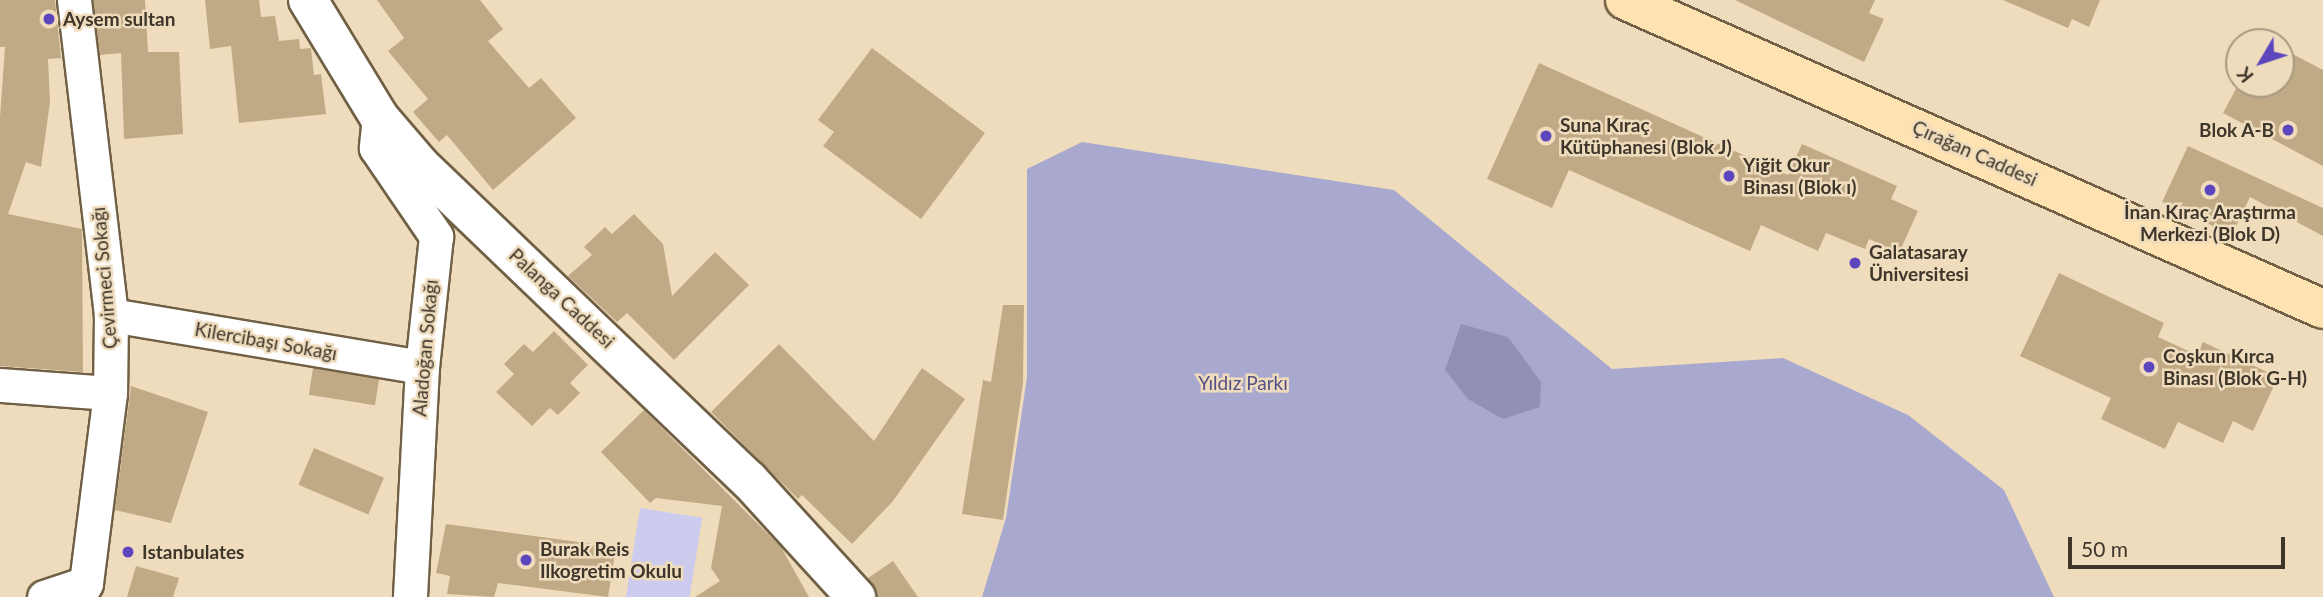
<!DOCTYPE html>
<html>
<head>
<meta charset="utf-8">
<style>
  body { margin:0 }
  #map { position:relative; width:2323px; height:597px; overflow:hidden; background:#efdcbd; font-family:Lato,sans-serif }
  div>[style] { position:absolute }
  .green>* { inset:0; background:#cccbed; transform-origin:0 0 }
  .forest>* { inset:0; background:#a9a8cf }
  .water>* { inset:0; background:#9190b6 }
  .building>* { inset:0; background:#c0aa86; transform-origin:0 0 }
  .roads { filter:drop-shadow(2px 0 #706045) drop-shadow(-2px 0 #706045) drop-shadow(0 2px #706045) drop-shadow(0 -2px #706045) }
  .minor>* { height:33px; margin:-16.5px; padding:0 16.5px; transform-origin:16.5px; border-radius:16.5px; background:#fff }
  .secondary>* { height:38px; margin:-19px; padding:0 19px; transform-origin:19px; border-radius:19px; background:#fff }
  .primary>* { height:38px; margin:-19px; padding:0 19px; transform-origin:19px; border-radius:19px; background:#fee2b2 }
  .dots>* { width:19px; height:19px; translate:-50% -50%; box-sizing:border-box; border:4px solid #efdcbd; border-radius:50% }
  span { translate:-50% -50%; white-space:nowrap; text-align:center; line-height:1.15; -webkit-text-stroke:5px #efdcbd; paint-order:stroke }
  .poi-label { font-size:19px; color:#3e362a; font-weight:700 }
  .left { translate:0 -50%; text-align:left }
  .right { translate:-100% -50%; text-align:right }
  .street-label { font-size:19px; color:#3e362a }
  .park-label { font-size:19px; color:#535085 }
  .north { position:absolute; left:2225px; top:28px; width:70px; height:70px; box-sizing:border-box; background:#efdcbd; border:2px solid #a89a82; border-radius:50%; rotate:231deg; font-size:19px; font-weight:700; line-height:28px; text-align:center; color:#3e362a }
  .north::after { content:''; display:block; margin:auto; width:24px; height:32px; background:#5c46be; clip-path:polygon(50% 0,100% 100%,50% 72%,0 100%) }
  .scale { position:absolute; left:2068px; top:537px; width:217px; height:32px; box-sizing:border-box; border:4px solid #3e362a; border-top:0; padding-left:9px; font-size:21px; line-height:24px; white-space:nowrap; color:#3e362a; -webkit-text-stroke:5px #efdcbd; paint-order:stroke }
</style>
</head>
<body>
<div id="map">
  <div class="green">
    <div style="left:640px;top:508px;width:63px;height:90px;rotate:9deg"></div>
  </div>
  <div class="forest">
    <div style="clip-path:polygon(1082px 142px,1394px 190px,1612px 369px,1783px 358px,1908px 415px,2004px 490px,2054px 597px,982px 597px,1006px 518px,1027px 377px,1027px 169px)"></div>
  </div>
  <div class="water">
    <div style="clip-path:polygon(1461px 324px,1508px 337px,1541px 382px,1540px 407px,1503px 419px,1468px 399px,1445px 370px)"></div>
  </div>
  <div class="building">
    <div style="clip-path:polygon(0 0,55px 0,61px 58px,48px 59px,50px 102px,41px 167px,26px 162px,8px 214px,82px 229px,83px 372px,0 366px,0 117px,5px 47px,0 47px)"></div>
    <div style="clip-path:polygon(93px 0,145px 0,148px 52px,179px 52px,183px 134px,124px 139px,121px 53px,100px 55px)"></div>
    <div style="clip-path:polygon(205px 0,259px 0,261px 17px,275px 16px,279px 41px,299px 39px,300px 49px,311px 48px,314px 75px,321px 74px,326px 114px,239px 123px,231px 46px,210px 49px)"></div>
    <div style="clip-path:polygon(377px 0,480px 0,503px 29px,488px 41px,529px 88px,541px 78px,576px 118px,493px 190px,447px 135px,439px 142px,413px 112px,428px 99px,388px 51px,404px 38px)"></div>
    <div style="clip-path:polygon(1735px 0,1875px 0,1869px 13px,1884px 19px,1864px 62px)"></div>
    <div style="clip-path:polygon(2003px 0,2100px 0,2089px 27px,2072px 19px,2068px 28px)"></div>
    <div style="clip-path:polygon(872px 48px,985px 133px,921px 219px,823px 146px,834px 132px,818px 120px)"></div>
    <div style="clip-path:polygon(2281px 48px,2323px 70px,2323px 166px,2223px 113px,2239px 83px,2281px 84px)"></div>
    <div style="clip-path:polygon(1539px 63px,1788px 175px,1802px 144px,1897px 186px,1891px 199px,1918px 211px,1899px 253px,1869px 239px,1865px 249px,1826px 233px,1818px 251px,1761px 225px,1750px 251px,1569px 170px,1552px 208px,1487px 179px)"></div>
    <div style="clip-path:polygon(2188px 146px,2323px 208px,2323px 236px,2250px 197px,2232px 235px,2162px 202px)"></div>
    <div style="clip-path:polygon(634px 214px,663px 244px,672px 296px,715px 252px,749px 285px,674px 360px,627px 313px,617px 322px,568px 276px,592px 255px,584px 247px,605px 227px,612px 234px)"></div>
    <div style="clip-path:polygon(2059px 273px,2164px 323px,2158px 337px,2197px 355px,2203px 342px,2278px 377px,2253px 431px,2233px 421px,2223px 443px,2178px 422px,2165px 449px,2101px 419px,2111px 398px,2020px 356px)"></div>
    <div style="clip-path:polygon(1003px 305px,1024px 305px,1023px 383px,1003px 520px,962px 514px,983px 380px,991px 382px)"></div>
    <div style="clip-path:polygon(554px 331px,588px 365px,570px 383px,580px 393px,558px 415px,550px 408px,532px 426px,496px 392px,514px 374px,504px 364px,524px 344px,533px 352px)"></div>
    <div style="clip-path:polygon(779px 344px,874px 441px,922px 368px,965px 399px,893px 501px,852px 544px,802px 495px,798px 499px,711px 412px)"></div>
    <div style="left:313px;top:368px;width:67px;height:27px;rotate:9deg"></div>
    <div style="clip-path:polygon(131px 386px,208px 412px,171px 523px,115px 510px)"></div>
    <div style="clip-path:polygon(644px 410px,781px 547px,809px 597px,695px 597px,720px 581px,711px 568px,722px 506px,656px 498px,650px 503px,601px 452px)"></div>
    <div style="left:314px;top:448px;width:76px;height:40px;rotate:23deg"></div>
    <div style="clip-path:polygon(446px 524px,616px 547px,608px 597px,498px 583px,494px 597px,447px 594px,450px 576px,436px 573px)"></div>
    <div style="clip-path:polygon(893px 561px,918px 597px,877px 597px,868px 578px)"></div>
    <div style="clip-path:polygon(136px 566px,179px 578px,173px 597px,127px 597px)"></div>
  </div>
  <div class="roads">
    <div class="minor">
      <div style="left:74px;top:0;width:317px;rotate:83.3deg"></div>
      <div style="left:111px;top:315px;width:78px;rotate:90.7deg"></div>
      <div style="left:110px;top:393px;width:192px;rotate:97.2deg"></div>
      <div style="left:86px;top:583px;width:16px;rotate:117deg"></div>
      <div style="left:379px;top:117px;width:31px;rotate:96deg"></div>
      <div style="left:376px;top:148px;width:107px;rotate:55.7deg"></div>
      <div style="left:436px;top:236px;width:132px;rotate:96.1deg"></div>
      <div style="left:422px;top:367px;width:230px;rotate:93deg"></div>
      <div style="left:111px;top:315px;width:315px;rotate:9.5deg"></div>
      <div style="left:0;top:385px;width:110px;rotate:4.2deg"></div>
      <div style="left:44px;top:597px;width:44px;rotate:-18.4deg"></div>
    </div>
    <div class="secondary">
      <div style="left:308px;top:0;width:137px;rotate:58.7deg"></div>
      <div style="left:379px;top:117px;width:63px;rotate:49.5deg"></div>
      <div style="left:420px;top:165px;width:455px;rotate:43.8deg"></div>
      <div style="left:749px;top:480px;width:159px;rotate:47.6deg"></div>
    </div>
    <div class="primary">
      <div style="left:1625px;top:0;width:763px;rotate:23.88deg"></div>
    </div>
  </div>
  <div class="dots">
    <div style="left:49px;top:19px;background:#5c46be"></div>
    <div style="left:2288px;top:130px;background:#5c46be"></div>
    <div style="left:1546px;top:136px;background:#5c46be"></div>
    <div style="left:1729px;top:176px;background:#5c46be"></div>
    <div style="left:2210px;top:190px;background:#5c46be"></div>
    <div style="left:1855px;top:263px;background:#5c46be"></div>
    <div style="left:2149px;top:367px;background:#5c46be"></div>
    <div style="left:128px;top:552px;background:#5c46be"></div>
    <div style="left:526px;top:560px;background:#5c46be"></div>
  </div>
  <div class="poi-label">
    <span class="left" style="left:63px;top:19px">Aysem sultan</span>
    <span class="left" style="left:1560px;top:136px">Suna Kıraç<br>Kütüphanesi (Blok J)</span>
    <span class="right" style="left:2274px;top:130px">Blok A-B</span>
    <span class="left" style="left:1743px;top:176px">Yiğit Okur<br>Binası (Blok ı)</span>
    <span style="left:2210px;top:223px">İnan Kıraç Araştırma<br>Merkezi (Blok D)</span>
    <span class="left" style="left:1869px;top:263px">Galatasaray<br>Üniversitesi</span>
    <span class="left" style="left:2163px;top:367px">Coşkun Kırca<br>Binası (Blok G-H)</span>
    <span class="left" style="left:540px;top:560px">Burak Reis<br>Ilkogretim Okulu</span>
    <span class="left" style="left:142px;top:552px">Istanbulates</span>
  </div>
  <div class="street-label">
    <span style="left:1975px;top:153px;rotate:24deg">Çırağan Caddesi</span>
    <span style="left:104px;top:278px;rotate:-95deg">Çevirmeci Sokağı</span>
    <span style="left:562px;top:298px;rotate:43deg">Palanga Caddesi</span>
    <span style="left:266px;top:341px;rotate:10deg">Kilercibaşı Sokağı</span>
    <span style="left:425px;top:348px;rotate:-85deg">Aladoğan Sokağı</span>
  </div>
  <div class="park-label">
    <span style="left:1243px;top:383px">Yıldız Parkı</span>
  </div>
  <div class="north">K</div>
  <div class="scale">50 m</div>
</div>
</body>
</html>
